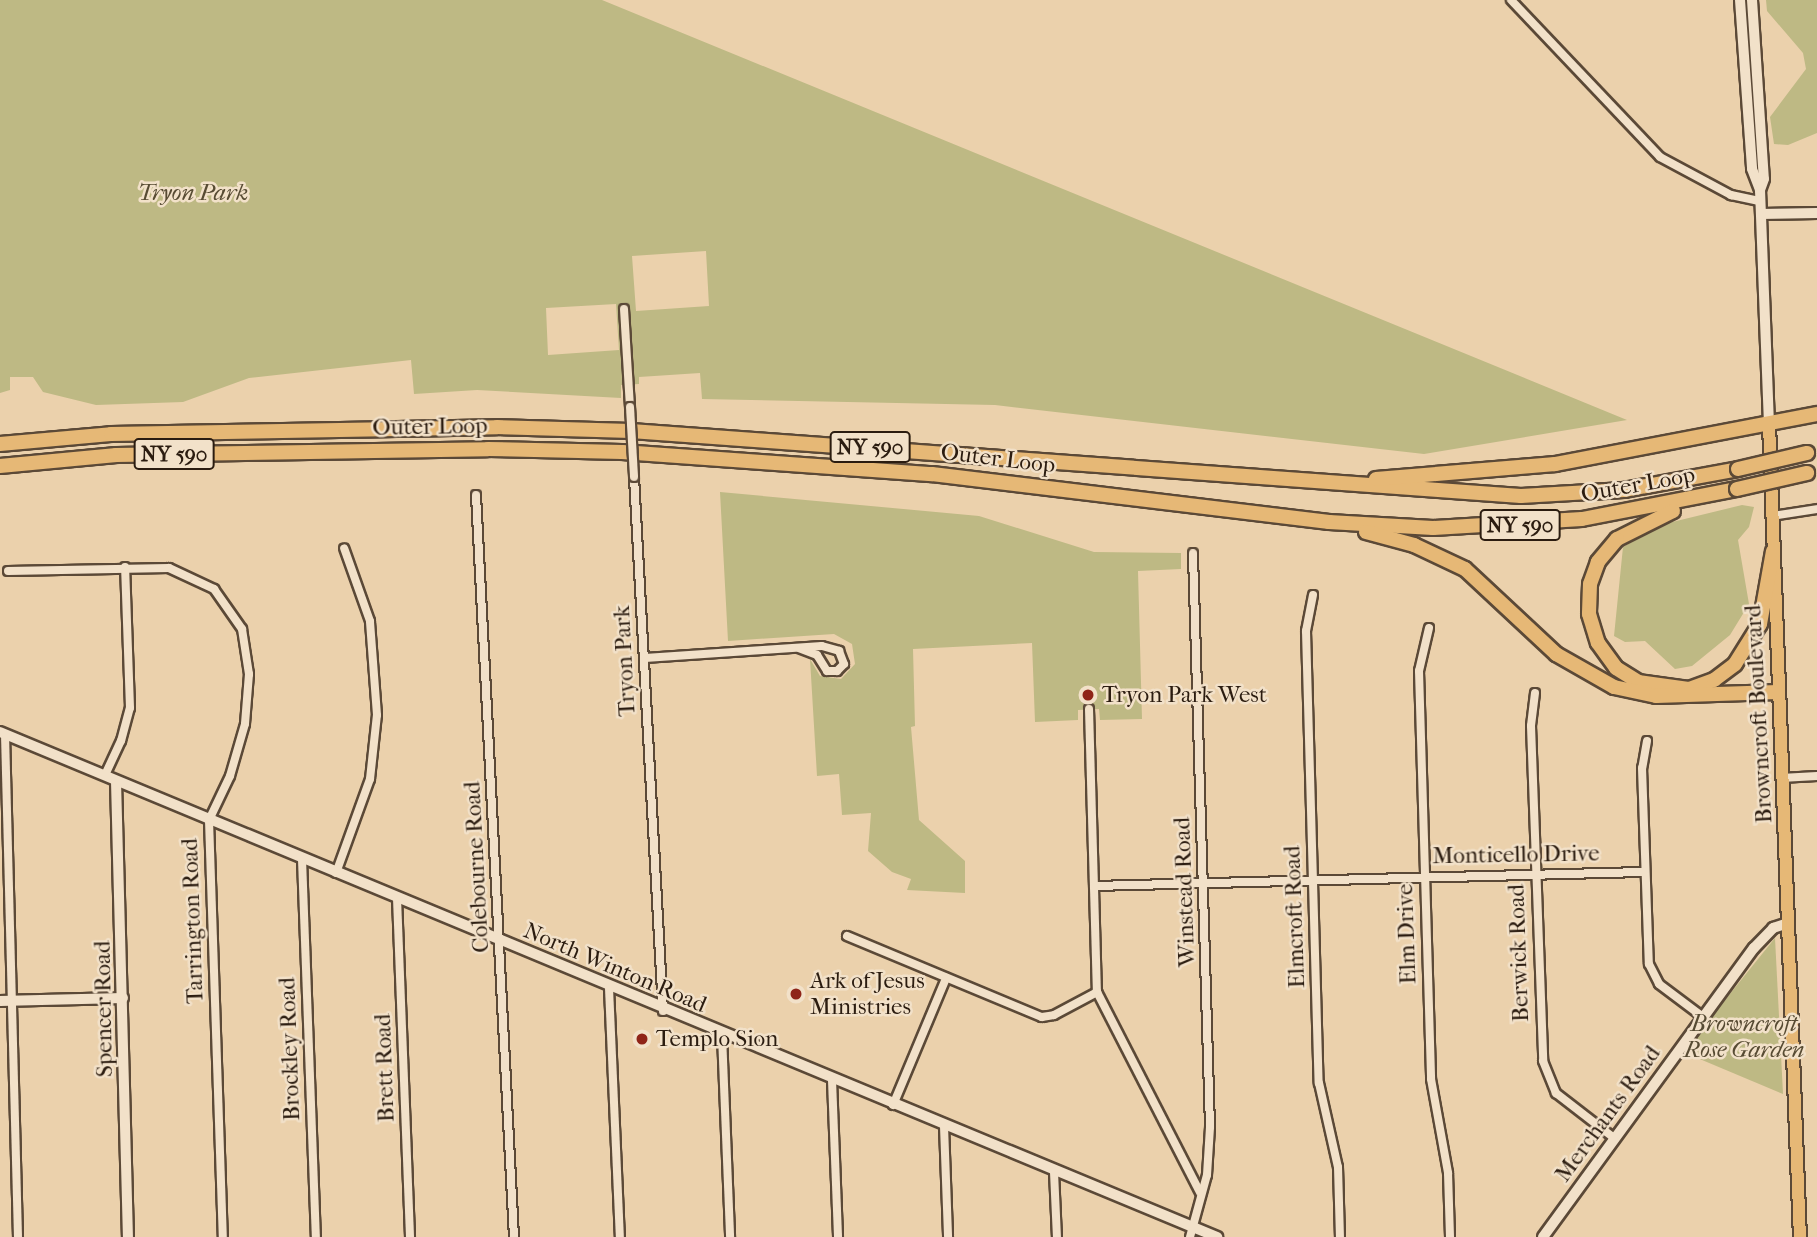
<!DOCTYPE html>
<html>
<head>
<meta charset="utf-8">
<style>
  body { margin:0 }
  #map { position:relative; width:1817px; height:1237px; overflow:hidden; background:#ebd1ac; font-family:"IM FELL French Canon",serif }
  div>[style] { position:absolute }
  .green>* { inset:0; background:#beb984 }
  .roads { filter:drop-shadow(2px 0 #5b4937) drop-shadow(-2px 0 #5b4937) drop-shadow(0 2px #5b4937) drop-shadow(0 -2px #5b4937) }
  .minor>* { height:8px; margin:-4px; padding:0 4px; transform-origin:4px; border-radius:4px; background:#f2e1c9 }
  .tertiary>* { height:10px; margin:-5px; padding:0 5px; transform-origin:5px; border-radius:5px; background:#f2e1c9 }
  .secondary>* { height:10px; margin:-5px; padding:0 5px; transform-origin:5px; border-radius:5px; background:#f2e1c9 }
  .primary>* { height:12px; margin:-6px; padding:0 6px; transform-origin:6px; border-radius:6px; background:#e6b876 }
  .motorway>* { height:14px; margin:-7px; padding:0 7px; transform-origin:7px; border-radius:7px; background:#e6b876 }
  .bridges { filter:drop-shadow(2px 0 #5b4937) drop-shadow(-2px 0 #5b4937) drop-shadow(0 2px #5b4937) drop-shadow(0 -2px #5b4937) }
  .minor-bridge>* { height:8px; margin:-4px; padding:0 4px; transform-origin:4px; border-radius:4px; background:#f2e1c9 }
  .motorway-bridge>* { height:14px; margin:-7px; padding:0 7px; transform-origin:7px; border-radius:7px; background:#e6b876 }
  .dots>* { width:19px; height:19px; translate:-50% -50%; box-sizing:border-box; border:4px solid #f2e1c9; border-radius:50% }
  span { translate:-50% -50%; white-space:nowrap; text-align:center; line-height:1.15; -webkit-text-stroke:5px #f2e1c9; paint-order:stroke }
  .shield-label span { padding:2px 5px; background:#f2e1c9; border:2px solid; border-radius:5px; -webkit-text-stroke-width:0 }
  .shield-label { font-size:21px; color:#2b1c10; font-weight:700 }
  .park-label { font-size:23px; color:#574b33; font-style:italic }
  .street-label { font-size:23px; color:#2b1c10 }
  .poi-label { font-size:23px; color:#2b1c10 }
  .left { translate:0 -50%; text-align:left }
</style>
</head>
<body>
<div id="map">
  <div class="green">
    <div style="clip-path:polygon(evenodd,0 0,602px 0,1627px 420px,1424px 454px,995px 405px,702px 399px,700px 373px,639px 377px,639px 384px,621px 385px,621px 398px,477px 390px,414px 394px,411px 360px,249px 378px,183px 402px,96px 405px,43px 392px,33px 377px,10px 377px,10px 390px,0 393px,0 0,706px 251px,709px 306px,636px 311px,632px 256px,706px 251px,0 0,616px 304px,619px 350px,548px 355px,546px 308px,616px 304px)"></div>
    <div style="clip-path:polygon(1766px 0,1817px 0,1817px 133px,1788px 145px,1774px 144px,1770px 117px,1806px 69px,1803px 53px,1767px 11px)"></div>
    <div style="clip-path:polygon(720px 492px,979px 516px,1094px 552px,1181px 553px,1181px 569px,1138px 571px,1142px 719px,1100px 720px,1099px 709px,1078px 710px,1078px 720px,1035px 722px,1032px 643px,913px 649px,915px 726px,911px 727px,919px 820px,965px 861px,965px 893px,907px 890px,911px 879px,892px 872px,868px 851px,871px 813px,842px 815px,839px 774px,817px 776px,810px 659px,820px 676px,841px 679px,855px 664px,852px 644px,834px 634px,728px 641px)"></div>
    <div style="clip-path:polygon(1742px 505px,1754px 507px,1749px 527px,1738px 540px,1749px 604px,1730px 635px,1692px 666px,1675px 669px,1645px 641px,1625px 642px,1614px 636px,1623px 547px,1660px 525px)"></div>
    <div style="clip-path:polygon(1775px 938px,1783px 1094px,1683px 1052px)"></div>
  </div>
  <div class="roads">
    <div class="minor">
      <div style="left:1511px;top:0;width:216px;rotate:46.5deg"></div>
      <div style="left:1660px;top:157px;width:81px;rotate:28.2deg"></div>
      <div style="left:1731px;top:195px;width:30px;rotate:12deg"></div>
      <div style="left:624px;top:309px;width:98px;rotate:86.5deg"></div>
      <div style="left:634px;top:477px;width:535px;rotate:86.89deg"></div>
      <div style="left:476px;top:495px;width:743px;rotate:87.07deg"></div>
      <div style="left:1772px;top:516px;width:46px;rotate:-8.8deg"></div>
      <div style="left:8px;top:571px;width:161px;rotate:-1.1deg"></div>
      <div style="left:169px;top:568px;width:50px;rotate:25deg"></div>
      <div style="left:214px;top:589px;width:49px;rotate:55deg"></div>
      <div style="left:242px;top:629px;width:46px;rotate:81.2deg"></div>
      <div style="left:249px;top:674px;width:50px;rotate:94.6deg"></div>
      <div style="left:245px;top:724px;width:54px;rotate:106.1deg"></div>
      <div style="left:230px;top:776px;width:49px;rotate:115.5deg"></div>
      <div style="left:209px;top:820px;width:417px;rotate:88.1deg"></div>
      <div style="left:1313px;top:595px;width:37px;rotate:101deg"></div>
      <div style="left:1306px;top:631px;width:452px;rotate:88.4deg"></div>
      <div style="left:1319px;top:1083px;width:86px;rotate:77.3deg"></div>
      <div style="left:1338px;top:1167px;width:70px;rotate:88.4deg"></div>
      <div style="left:1429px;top:628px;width:44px;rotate:103.1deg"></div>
      <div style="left:1419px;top:671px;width:408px;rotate:88.3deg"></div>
      <div style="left:1431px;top:1079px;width:96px;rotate:79.7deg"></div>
      <div style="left:1448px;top:1173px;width:64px;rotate:88.2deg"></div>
      <div style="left:645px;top:658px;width:177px;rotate:-3.9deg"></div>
      <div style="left:822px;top:646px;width:18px;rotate:16deg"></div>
      <div style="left:839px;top:651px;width:14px;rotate:69deg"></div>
      <div style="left:844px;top:664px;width:10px;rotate:135deg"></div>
      <div style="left:837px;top:671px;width:10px;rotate:180deg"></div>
      <div style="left:827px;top:671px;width:19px;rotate:-122deg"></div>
      <div style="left:817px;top:655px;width:19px;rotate:-159deg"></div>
      <div style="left:1535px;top:693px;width:33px;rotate:97deg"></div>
      <div style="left:1531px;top:726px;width:335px;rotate:87.9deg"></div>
      <div style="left:1543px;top:1061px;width:35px;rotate:68deg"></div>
      <div style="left:1556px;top:1093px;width:73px;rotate:37.8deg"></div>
      <div style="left:1089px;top:709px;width:283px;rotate:88.4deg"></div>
      <div style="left:1097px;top:992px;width:225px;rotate:62.8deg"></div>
      <div style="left:5px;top:734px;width:503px;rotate:88.52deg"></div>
      <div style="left:1647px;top:741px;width:27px;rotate:100deg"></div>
      <div style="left:1642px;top:768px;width:196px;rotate:88deg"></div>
      <div style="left:1649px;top:964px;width:22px;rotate:63deg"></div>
      <div style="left:1659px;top:984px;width:55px;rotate:36.9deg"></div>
      <div style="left:105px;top:775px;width:38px;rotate:-65deg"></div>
      <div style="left:121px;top:741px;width:34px;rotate:-75deg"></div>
      <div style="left:130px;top:708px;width:141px;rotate:-92deg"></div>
      <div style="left:1781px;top:778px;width:36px;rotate:-3deg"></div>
      <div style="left:302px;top:859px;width:378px;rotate:87.9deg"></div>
      <div style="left:336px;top:873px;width:100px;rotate:-70.1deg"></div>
      <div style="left:370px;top:779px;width:64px;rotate:-83.8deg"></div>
      <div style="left:377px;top:715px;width:94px;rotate:-94.3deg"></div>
      <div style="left:370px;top:621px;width:77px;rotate:-109.6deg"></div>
      <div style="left:1094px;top:886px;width:551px;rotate:-1.46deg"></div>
      <div style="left:397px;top:898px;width:339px;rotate:87.8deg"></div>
      <div style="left:847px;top:936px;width:211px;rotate:22.6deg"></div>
      <div style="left:1042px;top:1017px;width:12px;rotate:-9deg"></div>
      <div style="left:1054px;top:1015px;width:49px;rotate:-28.1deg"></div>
      <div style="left:609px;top:988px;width:249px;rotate:87.5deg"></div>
      <div style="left:722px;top:1035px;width:202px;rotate:87.7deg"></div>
      <div style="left:832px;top:1080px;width:157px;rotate:87.8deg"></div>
      <div style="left:893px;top:1105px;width:138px;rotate:-67.3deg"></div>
      <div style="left:944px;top:1126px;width:111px;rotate:87.9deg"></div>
      <div style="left:1054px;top:1172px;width:65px;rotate:87.4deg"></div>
      <div style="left:1190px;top:1237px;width:64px;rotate:-74.7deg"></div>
      <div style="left:1207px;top:1175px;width:48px;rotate:-86.4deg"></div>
      <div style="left:1210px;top:1127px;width:574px;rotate:-91.7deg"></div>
    </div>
    <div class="tertiary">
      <div style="left:1761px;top:214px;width:56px;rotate:-1deg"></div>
      <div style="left:116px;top:781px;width:456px;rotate:88.5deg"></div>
      <div style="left:0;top:1001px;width:123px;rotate:-1.4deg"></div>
      <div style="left:1543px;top:1237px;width:358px;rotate:-53.9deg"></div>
      <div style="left:1754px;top:948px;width:28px;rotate:-46deg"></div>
      <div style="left:1773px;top:928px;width:16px;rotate:-18deg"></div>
    </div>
    <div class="secondary">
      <div style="left:1740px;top:0;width:169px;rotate:85.9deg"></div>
      <div style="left:1752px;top:169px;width:22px;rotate:69deg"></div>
      <div style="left:1752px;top:0;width:179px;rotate:86.2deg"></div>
      <div style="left:1764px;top:179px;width:12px;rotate:110deg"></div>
      <div style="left:1760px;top:190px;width:234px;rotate:87.8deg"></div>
      <div style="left:0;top:732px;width:1318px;rotate:22.54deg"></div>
    </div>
    <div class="primary">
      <div style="left:1769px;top:424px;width:814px;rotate:87.82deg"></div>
    </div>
    <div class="motorway">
      <div style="left:0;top:444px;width:111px;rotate:-5.1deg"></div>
      <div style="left:111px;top:434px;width:386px;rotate:-1deg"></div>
      <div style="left:497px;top:427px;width:134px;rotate:1.7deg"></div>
      <div style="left:631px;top:431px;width:892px;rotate:4.18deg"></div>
      <div style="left:1521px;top:496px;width:103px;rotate:-3.3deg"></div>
      <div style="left:1624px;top:490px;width:116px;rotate:-10.4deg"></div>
      <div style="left:0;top:466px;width:117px;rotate:-5.4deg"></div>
      <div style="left:116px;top:455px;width:372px;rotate:-0.9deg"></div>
      <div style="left:488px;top:449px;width:134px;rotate:1.3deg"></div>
      <div style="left:622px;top:452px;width:311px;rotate:4.1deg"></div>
      <div style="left:932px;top:474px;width:400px;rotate:6.9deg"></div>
      <div style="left:1329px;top:522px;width:104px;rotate:3.3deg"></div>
      <div style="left:1433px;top:528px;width:149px;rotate:-3.5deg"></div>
      <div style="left:1582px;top:519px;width:158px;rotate:-11deg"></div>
      <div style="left:1376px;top:479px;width:180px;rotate:-4.8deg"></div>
      <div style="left:1555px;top:464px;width:267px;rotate:-10.8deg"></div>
      <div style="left:1673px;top:511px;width:63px;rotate:153.4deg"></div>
      <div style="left:1617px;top:539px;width:30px;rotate:130deg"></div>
      <div style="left:1598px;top:562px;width:23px;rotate:110deg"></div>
      <div style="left:1590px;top:584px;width:30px;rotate:92deg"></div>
      <div style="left:1589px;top:614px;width:30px;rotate:73deg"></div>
      <div style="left:1598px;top:643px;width:31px;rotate:54deg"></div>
      <div style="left:1616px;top:668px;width:26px;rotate:32deg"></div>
      <div style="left:1638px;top:682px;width:51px;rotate:7.8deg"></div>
      <div style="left:1689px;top:689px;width:27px;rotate:-20deg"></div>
      <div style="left:1714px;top:680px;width:26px;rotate:-37deg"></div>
      <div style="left:1735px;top:664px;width:47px;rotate:-58deg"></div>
      <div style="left:1760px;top:624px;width:74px;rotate:-79.9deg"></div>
      <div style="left:1366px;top:532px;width:50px;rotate:15.2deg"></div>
      <div style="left:1414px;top:545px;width:56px;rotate:25.2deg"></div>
      <div style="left:1465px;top:569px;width:125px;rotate:43deg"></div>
      <div style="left:1556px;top:654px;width:67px;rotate:29.6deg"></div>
      <div style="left:1614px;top:687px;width:43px;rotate:12.1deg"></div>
      <div style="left:1656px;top:696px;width:122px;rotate:-1.9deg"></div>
    </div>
  </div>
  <div class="bridges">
    <div class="minor-bridge">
      <div style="left:630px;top:407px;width:70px;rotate:86.7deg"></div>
    </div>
    <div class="motorway-bridge">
      <div style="left:1738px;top:469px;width:71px;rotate:-13.1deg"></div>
      <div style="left:1737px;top:489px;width:72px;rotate:-12.9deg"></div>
    </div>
  </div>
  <div class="dots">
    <div style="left:1088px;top:695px;background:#8f2418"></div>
    <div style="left:796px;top:994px;background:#8f2418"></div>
    <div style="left:642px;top:1039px;background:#8f2418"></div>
  </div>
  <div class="shield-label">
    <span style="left:870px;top:447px">NY 590</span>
    <span style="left:174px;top:454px">NY 590</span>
    <span style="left:1520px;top:525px">NY 590</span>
  </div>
  <div class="park-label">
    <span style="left:193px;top:193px">Tryon Park</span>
    <span style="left:1744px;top:1037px">Browncroft<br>Rose Garden</span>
  </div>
  <div class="street-label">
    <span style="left:430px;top:427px;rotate:-1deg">Outer Loop</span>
    <span style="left:998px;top:459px;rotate:7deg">Outer Loop</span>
    <span style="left:1638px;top:485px;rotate:-10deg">Outer Loop</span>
    <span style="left:625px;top:661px;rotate:-93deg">Tryon Park</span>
    <span style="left:1759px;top:714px;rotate:-93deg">Browncroft Boulevard</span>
    <span style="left:1516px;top:855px;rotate:-1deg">Monticello Drive</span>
    <span style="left:477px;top:867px;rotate:-93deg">Colebourne Road</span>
    <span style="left:1185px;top:892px;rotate:-92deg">Winstead Road</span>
    <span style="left:1295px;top:917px;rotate:-92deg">Elmcroft Road</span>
    <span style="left:193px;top:921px;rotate:-92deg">Tarrington Road</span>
    <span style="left:1407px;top:934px;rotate:-92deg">Elm Drive</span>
    <span style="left:1519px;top:953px;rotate:-92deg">Berwick Road</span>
    <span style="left:615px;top:968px;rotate:23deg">North Winton Road</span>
    <span style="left:104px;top:1009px;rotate:-91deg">Spencer Road</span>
    <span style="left:290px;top:1049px;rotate:-92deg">Brockley Road</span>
    <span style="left:385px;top:1068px;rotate:-92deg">Brett Road</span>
    <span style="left:1608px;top:1114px;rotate:-54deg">Merchants Road</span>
  </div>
  <div class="poi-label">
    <span class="left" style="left:1102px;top:695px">Tryon Park West</span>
    <span class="left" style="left:810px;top:994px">Ark of Jesus<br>Ministries</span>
    <span class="left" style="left:656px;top:1039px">Templo Sion</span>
  </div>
</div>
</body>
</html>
